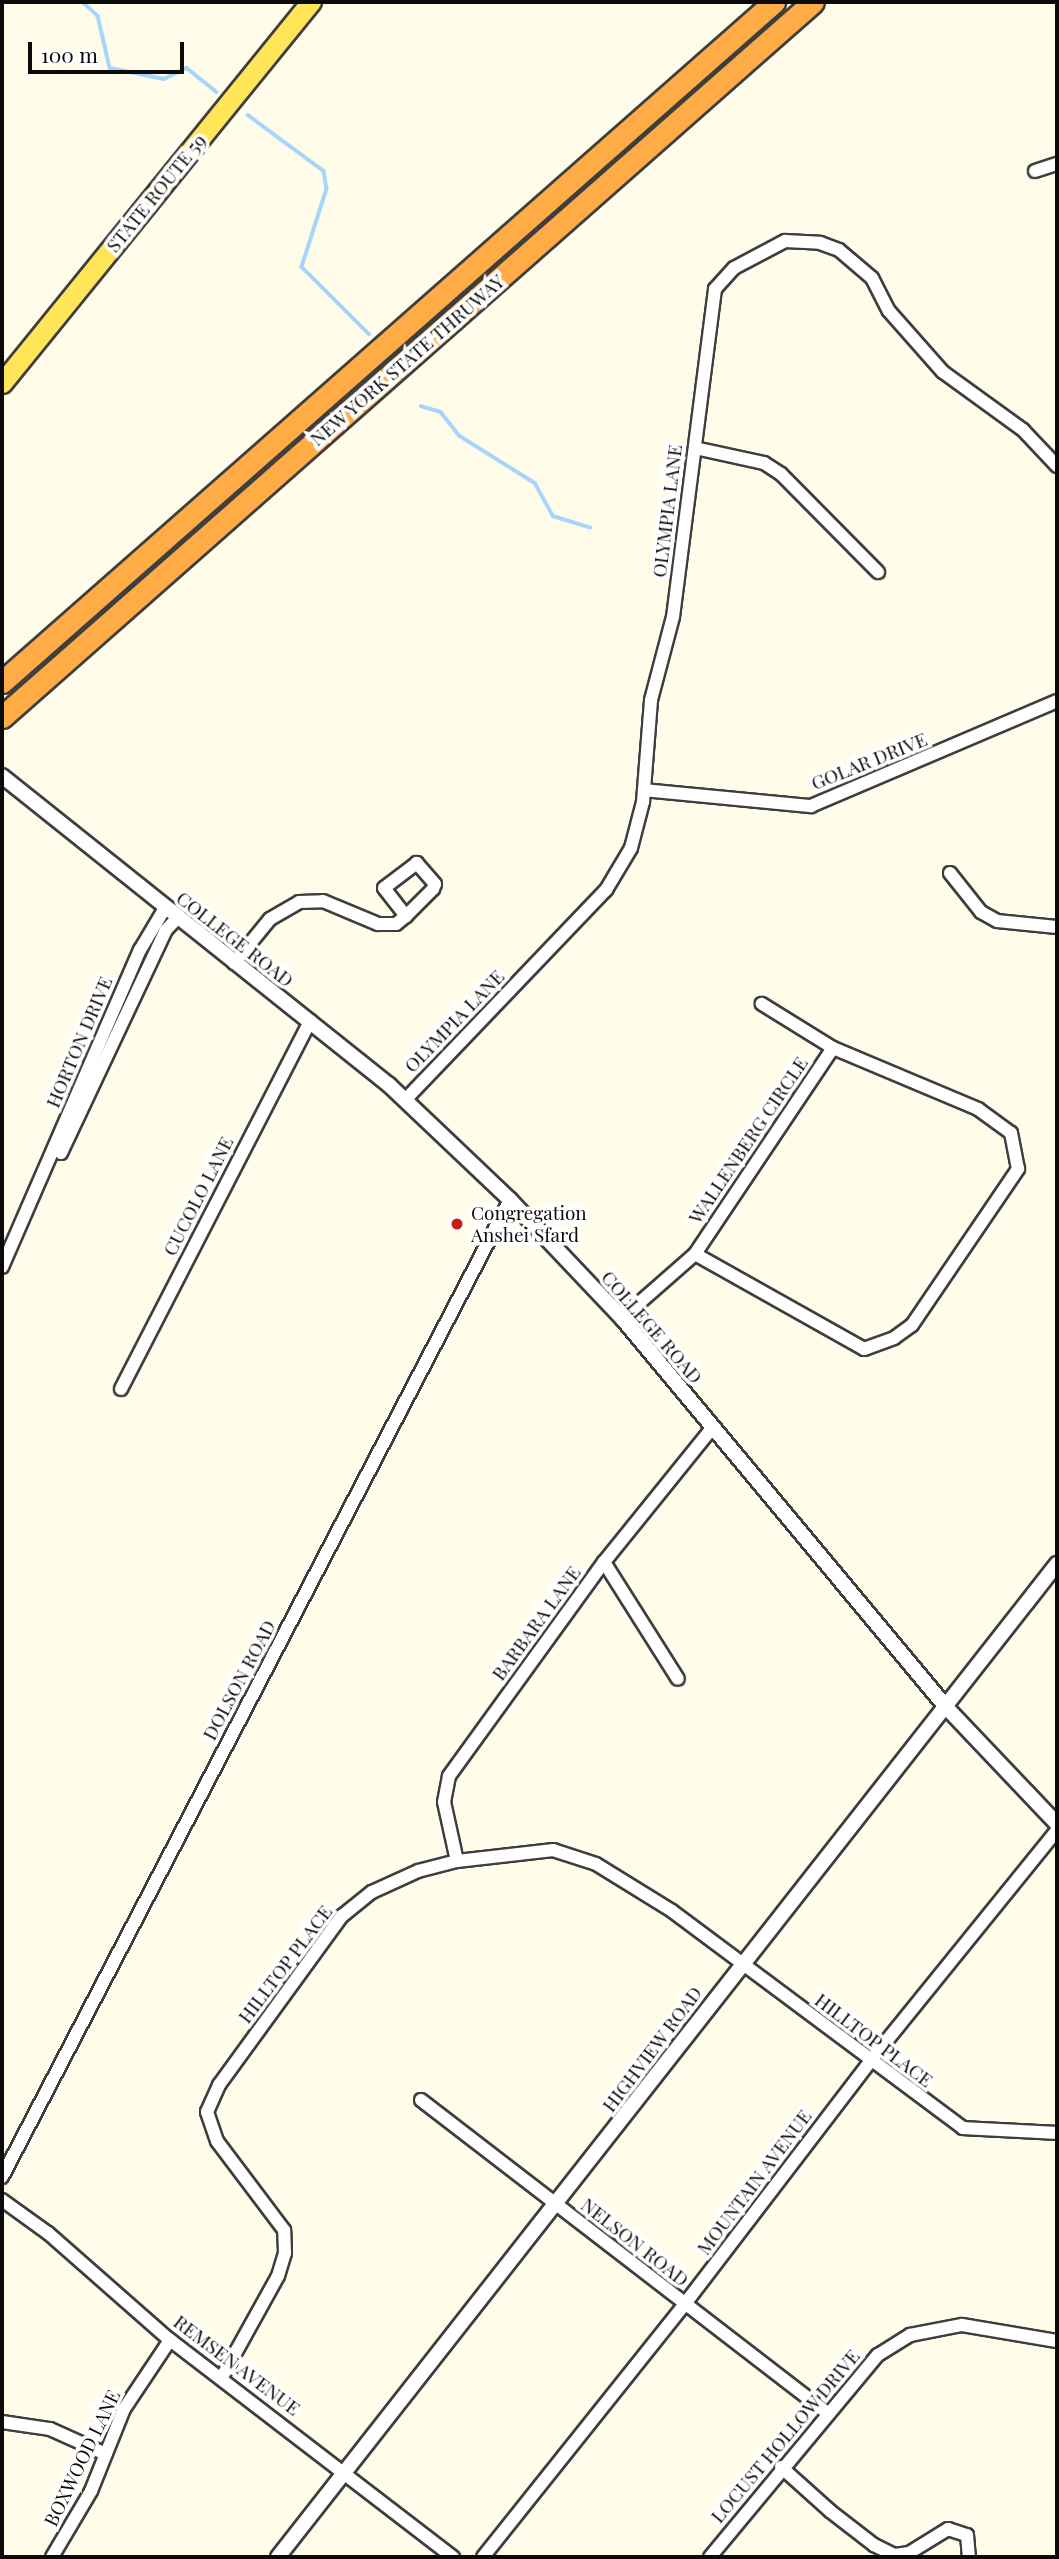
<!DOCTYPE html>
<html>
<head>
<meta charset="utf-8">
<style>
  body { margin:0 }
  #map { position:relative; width:1059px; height:2559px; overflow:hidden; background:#fffde9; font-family:"Playfair Display",serif }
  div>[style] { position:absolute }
  .stream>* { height:3.5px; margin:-1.75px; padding:0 1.75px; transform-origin:1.75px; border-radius:1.75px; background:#a8d5fc }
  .roads { filter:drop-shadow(2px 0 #3e3e3e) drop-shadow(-2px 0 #3e3e3e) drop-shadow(0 2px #3e3e3e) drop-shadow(0 -2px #3e3e3e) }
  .minor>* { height:12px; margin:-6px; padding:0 6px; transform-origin:6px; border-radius:6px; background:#fff }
  .tertiary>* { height:14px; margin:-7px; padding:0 7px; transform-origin:7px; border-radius:7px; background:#fff }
  .primary>* { height:19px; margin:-9.5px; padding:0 9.5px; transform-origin:9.5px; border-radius:9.5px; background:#ffe659 }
  .motorway>* { height:21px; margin:-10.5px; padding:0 10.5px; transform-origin:10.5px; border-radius:10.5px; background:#ffac47 }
  .dots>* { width:19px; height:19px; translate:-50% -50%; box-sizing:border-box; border:4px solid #fff; border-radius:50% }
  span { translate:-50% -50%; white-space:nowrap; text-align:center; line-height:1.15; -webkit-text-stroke:7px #fff; paint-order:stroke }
  .street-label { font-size:19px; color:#0b0b0b }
  .poi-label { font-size:19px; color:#0b0b0b }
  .left { translate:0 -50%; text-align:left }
  .frame { position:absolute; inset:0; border:4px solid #0b0b0b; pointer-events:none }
  .scale { position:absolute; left:28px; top:42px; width:156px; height:32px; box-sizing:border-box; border:4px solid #0b0b0b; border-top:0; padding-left:9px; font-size:21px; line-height:24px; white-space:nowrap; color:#0b0b0b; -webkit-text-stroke:5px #fff; paint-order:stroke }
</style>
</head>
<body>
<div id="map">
  <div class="stream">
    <div style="left:83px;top:2px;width:21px;rotate:43deg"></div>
    <div style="left:98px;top:16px;width:53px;rotate:77deg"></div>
    <div style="left:110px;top:68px;width:55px;rotate:11.5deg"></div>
    <div style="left:164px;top:79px;width:25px;rotate:-26deg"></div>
    <div style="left:187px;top:68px;width:38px;rotate:39deg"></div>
    <div style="left:248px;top:115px;width:94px;rotate:36.4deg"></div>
    <div style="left:324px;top:171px;width:18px;rotate:81deg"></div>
    <div style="left:327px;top:189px;width:82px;rotate:107.8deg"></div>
    <div style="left:302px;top:267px;width:95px;rotate:45deg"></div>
    <div style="left:421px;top:406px;width:21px;rotate:17deg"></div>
    <div style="left:441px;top:412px;width:31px;rotate:52deg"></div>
    <div style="left:460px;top:436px;width:89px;rotate:32.1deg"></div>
    <div style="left:535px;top:483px;width:38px;rotate:61deg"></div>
    <div style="left:553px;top:516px;width:39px;rotate:17deg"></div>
  </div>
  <div class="roads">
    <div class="minor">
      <div style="left:1035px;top:171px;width:23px;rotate:-18deg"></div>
      <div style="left:695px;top:448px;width:71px;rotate:12.3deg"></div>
      <div style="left:764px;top:463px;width:20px;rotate:33deg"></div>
      <div style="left:781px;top:474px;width:138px;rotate:45.3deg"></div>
      <div style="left:644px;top:790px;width:168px;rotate:5.5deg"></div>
      <div style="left:811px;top:806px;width:267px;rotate:-23.1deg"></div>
      <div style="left:950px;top:873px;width:50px;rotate:51.5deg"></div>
      <div style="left:981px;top:912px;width:18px;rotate:29deg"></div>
      <div style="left:997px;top:921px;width:60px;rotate:5.7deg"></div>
      <div style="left:234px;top:963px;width:57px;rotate:-50.7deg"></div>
      <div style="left:270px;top:919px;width:34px;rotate:-30deg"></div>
      <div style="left:299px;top:902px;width:24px;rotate:-2deg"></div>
      <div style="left:323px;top:901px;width:60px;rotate:22.7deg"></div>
      <div style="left:378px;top:924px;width:18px"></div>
      <div style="left:396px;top:924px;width:13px;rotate:-39deg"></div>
      <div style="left:406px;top:916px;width:38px;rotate:-45deg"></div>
      <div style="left:433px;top:889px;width:5px;rotate:-68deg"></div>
      <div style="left:435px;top:884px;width:28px;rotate:-131deg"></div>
      <div style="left:417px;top:863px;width:41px;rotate:142.9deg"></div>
      <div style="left:384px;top:888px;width:36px;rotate:52deg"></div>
      <div style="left:405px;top:1100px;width:291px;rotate:-46.3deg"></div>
      <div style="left:606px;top:890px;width:49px;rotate:-59.2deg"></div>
      <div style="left:631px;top:848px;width:48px;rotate:-75.4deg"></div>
      <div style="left:643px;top:802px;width:102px;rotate:-85.5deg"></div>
      <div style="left:651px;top:700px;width:86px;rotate:-75.2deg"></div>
      <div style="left:673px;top:617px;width:331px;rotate:-82.7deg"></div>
      <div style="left:715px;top:289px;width:28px;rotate:-48deg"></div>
      <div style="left:734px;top:268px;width:58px;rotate:-27.9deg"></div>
      <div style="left:785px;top:241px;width:35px;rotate:3deg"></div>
      <div style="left:820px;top:243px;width:20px;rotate:20deg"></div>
      <div style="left:839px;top:250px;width:43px;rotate:40.3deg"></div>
      <div style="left:872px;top:278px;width:37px;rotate:63deg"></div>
      <div style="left:889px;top:311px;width:81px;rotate:48.5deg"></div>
      <div style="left:943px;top:372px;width:99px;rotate:35.9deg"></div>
      <div style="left:1023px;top:430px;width:50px;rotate:46.6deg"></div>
      <div style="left:61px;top:1153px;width:246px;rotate:-64.8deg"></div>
      <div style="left:166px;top:930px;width:16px;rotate:-47deg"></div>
      <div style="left:695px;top:1254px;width:194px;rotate:29.3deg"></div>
      <div style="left:864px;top:1349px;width:32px;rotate:-20deg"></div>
      <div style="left:894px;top:1338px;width:22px;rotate:-36deg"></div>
      <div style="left:912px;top:1325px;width:189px;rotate:-55.8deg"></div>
      <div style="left:1018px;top:1169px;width:37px;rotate:-101deg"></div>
      <div style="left:1011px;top:1133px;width:41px;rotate:-144deg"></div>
      <div style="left:978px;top:1109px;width:157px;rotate:-157.2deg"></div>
      <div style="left:833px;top:1048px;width:84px;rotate:-148.2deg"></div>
      <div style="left:2px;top:1267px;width:346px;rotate:-66.5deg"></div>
      <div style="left:140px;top:950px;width:49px;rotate:-59.2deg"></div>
      <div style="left:622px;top:1318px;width:97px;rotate:-41.2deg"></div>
      <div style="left:695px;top:1254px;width:248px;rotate:-56.2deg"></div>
      <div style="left:121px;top:1389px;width:414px;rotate:-62.8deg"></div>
      <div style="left:604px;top:1562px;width:138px;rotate:57.7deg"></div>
      <div style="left:457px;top:1861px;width:60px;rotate:-102.4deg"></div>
      <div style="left:444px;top:1802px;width:26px;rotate:-79deg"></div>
      <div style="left:449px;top:1776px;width:264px;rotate:-54.1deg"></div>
      <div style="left:604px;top:1562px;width:174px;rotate:-51.1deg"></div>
      <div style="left:421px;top:2100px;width:511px;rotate:37.61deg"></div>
      <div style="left:2px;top:2177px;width:1101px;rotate:-62.53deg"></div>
      <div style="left:2px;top:2200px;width:57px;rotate:35.7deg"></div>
      <div style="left:48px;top:2233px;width:162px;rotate:41.3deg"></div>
      <div style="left:170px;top:2340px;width:357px;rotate:37.5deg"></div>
      <div style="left:222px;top:2377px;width:115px;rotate:-61deg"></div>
      <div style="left:278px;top:2276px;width:24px;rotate:-73deg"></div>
      <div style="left:285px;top:2253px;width:23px;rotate:-92deg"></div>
      <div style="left:284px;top:2230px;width:111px;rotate:-127deg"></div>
      <div style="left:217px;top:2141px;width:31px;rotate:-109deg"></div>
      <div style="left:207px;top:2112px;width:30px;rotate:-66deg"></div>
      <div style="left:219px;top:2085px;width:209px;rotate:-54deg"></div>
      <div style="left:342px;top:1916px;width:38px;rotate:-39deg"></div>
      <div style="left:372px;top:1892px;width:51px;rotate:-24.5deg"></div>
      <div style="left:418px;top:1871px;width:40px;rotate:-14.4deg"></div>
      <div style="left:457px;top:1861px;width:97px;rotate:-6.5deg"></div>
      <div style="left:553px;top:1850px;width:45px;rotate:18deg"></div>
      <div style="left:596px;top:1864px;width:89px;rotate:31.7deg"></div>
      <div style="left:672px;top:1911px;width:363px;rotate:36.7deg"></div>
      <div style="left:963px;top:2128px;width:94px;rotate:3deg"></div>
      <div style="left:2px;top:2422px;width:49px;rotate:8.3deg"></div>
      <div style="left:50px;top:2429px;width:61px;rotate:24.1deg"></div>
      <div style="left:781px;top:2467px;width:66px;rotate:41.9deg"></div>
      <div style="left:830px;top:2511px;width:56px;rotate:37.7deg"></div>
      <div style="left:874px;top:2545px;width:28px;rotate:26deg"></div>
      <div style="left:895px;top:2555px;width:14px;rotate:-8deg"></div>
      <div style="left:909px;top:2553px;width:46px;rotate:-31.6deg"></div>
      <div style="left:948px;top:2529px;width:20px;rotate:18deg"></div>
      <div style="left:967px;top:2535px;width:22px;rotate:85deg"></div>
      <div style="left:52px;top:2557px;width:77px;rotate:-59.4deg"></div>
      <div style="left:91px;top:2491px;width:88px;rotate:-68.1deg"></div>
      <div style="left:124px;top:2409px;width:83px;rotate:-56.3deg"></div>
      <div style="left:483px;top:2557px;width:322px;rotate:-51.4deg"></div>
      <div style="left:684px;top:2305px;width:308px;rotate:-52.6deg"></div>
      <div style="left:871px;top:2060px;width:296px;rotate:-51deg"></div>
      <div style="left:710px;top:2557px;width:263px;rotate:-50.3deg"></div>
      <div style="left:878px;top:2355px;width:38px;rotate:-32deg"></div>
      <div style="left:910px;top:2335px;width:53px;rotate:-10.9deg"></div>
      <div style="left:962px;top:2325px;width:96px;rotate:9.6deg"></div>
    </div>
    <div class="tertiary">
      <div style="left:2px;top:776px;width:495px;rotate:38.6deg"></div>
      <div style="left:389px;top:1085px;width:167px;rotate:43.5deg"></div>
      <div style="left:510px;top:1200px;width:163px;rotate:46.5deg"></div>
      <div style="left:622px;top:1318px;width:506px;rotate:50.21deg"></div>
      <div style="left:946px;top:1707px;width:161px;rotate:46.5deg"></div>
      <div style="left:278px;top:2557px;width:1262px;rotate:-51.89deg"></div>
    </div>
    <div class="primary">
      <div style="left:2px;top:383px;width:491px;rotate:-51deg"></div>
    </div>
    <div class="motorway">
      <div style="left:2px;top:682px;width:1029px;rotate:-41.37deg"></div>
      <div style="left:2px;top:717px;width:1081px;rotate:-41.4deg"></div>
    </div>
  </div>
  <div class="dots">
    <div style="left:457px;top:1224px;background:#c71f17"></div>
  </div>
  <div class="street-label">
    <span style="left:156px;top:193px;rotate:-51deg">STATE ROUTE 59</span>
    <span style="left:407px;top:360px;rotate:-41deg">NEW YORK STATE THRUWAY</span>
    <span style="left:667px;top:511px;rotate:-83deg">OLYMPIA LANE</span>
    <span style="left:869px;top:761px;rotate:-22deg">GOLAR DRIVE</span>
    <span style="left:235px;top:939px;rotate:38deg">COLLEGE ROAD</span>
    <span style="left:454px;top:1021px;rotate:-46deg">OLYMPIA LANE</span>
    <span style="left:79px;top:1042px;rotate:-67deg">HORTON DRIVE</span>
    <span style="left:748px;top:1140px;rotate:-56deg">WALLENBERG CIRCLE</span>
    <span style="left:198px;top:1196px;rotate:-63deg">CUCOLO LANE</span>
    <span style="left:652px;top:1327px;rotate:49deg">COLLEGE ROAD</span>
    <span style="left:536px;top:1623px;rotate:-54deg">BARBARA LANE</span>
    <span style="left:239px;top:1680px;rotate:-62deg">DOLSON ROAD</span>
    <span style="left:285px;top:1964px;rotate:-53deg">HILLTOP PLACE</span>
    <span style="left:874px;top:2040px;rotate:37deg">HILLTOP PLACE</span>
    <span style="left:652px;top:2049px;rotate:-53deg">HIGHVIEW ROAD</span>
    <span style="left:754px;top:2182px;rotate:-53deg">MOUNTAIN AVENUE</span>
    <span style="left:635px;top:2242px;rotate:38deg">NELSON ROAD</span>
    <span style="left:237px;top:2365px;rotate:37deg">REMSEN AVENUE</span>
    <span style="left:785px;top:2436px;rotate:-50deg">LOCUST HOLLOW DRIVE</span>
    <span style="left:82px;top:2458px;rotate:-64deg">BOXWOOD LANE</span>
  </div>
  <div class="poi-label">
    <span class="left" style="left:471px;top:1224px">Congregation<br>Anshei Sfard</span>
  </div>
  <div class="frame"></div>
  <div class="scale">100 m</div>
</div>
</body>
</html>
